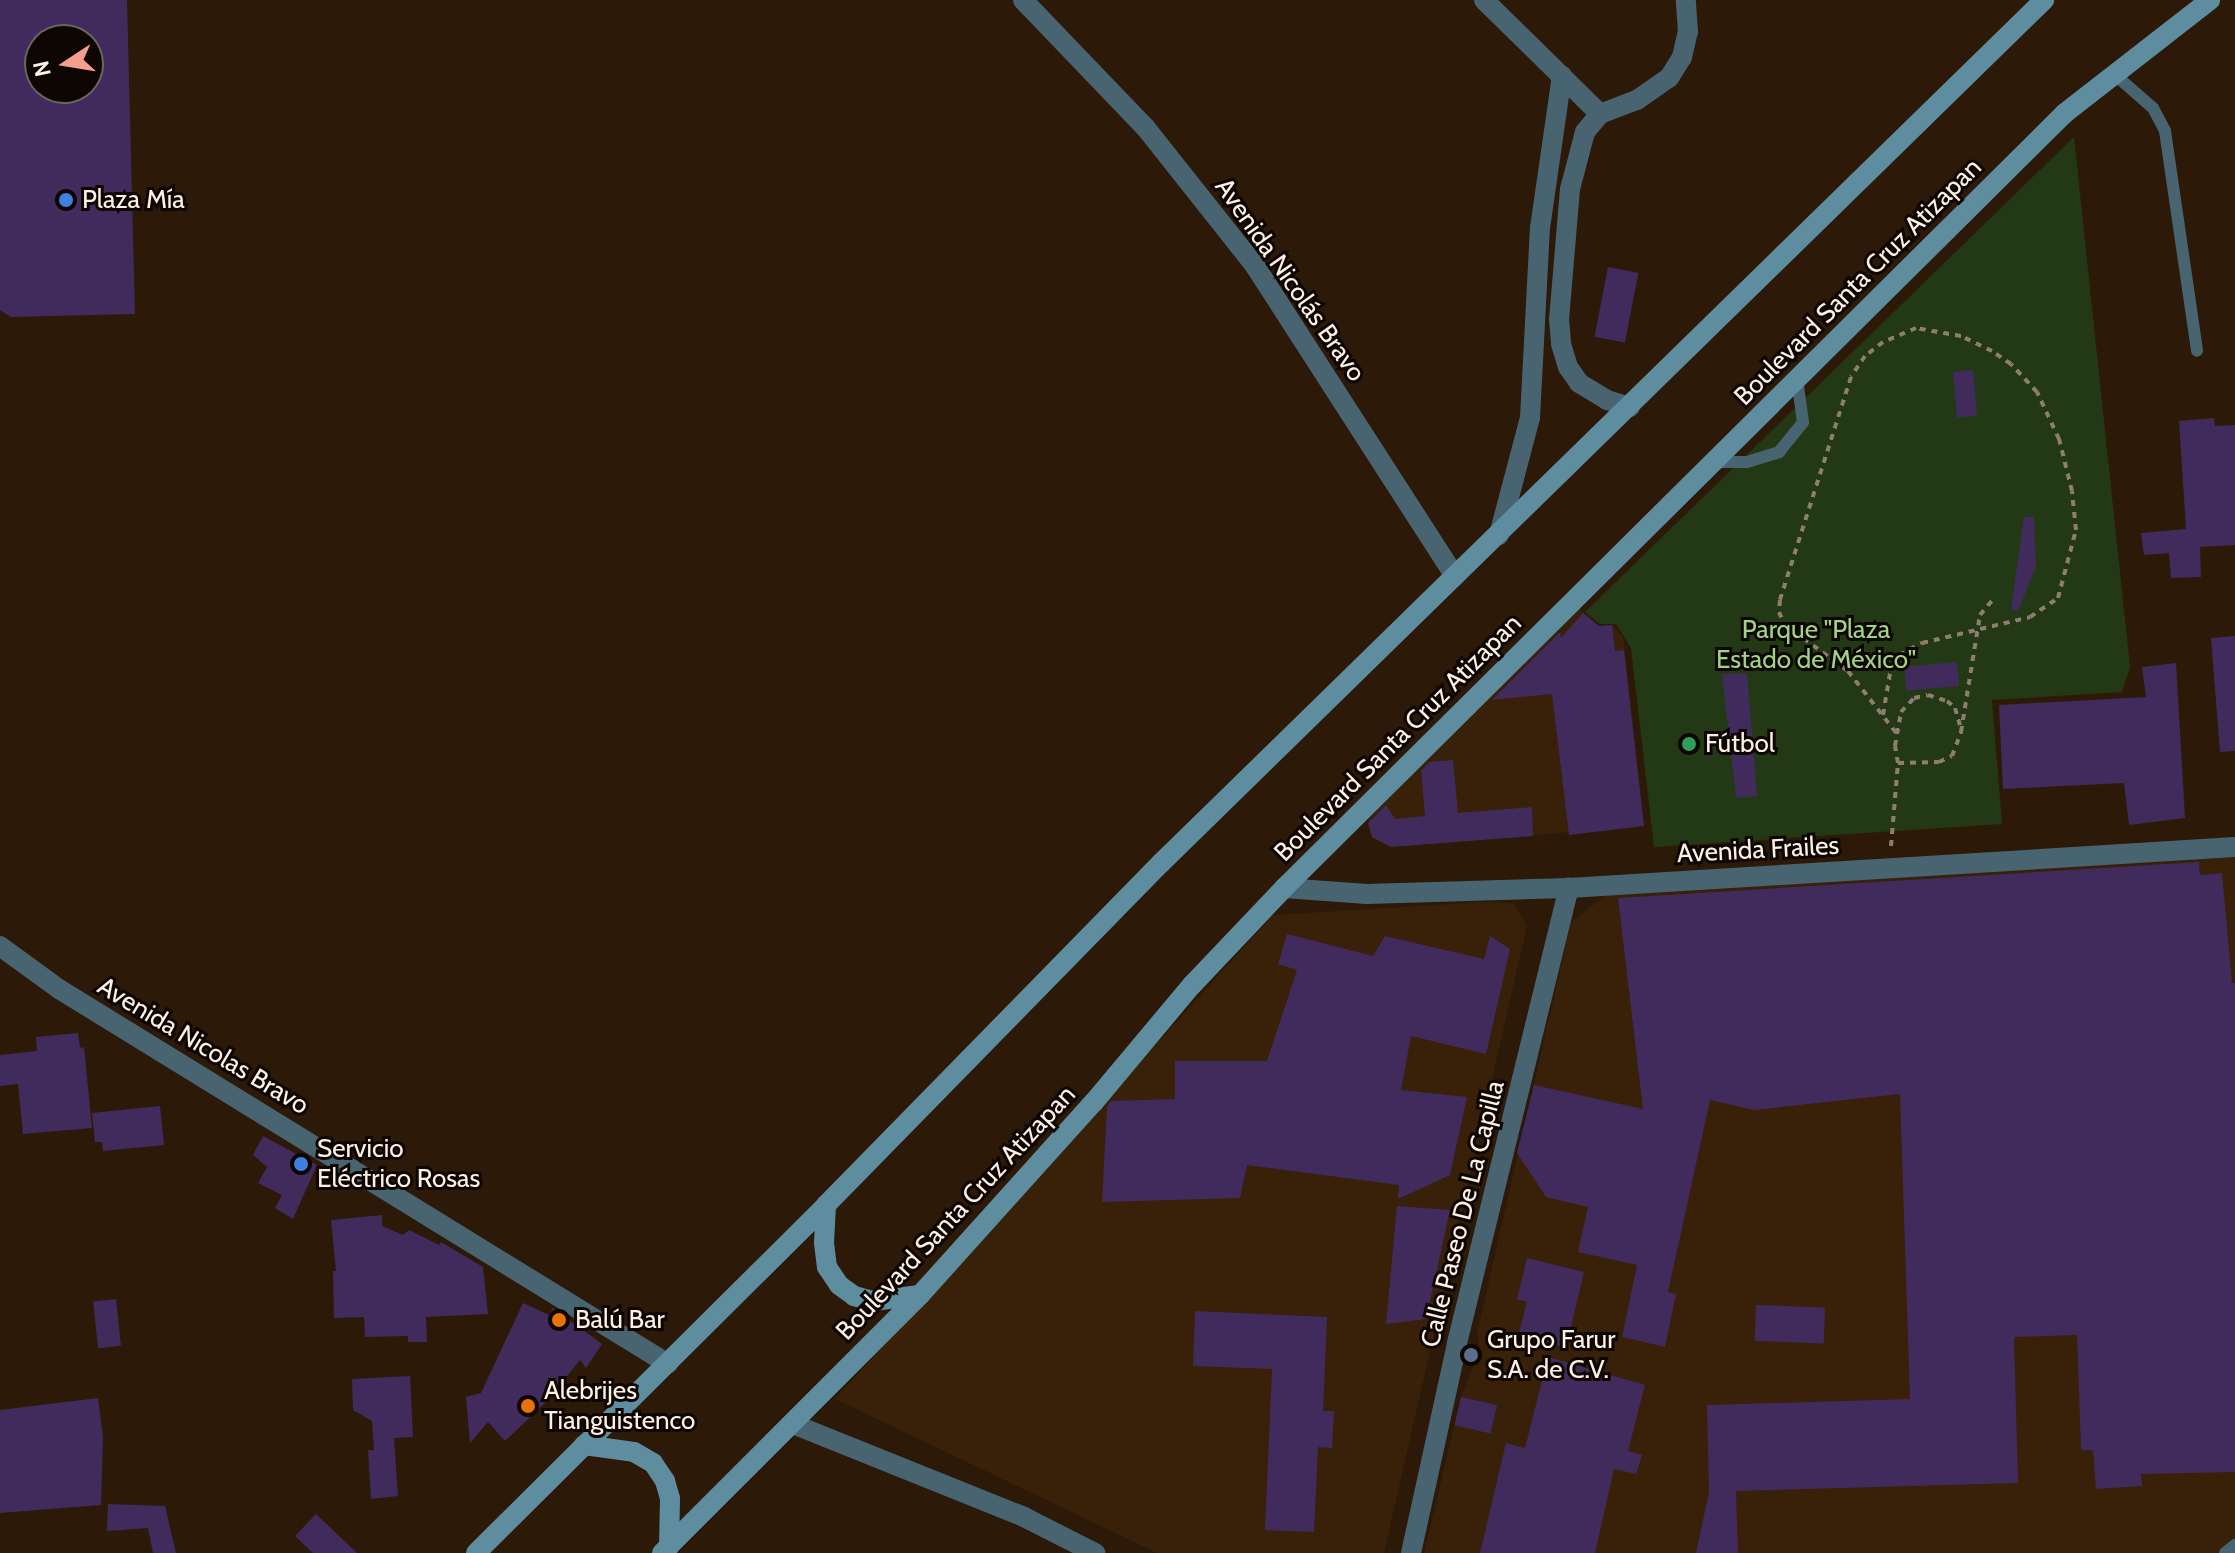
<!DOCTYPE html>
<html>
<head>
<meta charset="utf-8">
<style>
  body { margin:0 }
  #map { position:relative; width:2235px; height:1553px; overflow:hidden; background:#2c1908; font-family:Cabin,sans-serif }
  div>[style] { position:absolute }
  .built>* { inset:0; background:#382009 }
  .green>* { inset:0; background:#233916 }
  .building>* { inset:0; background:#412b5c; transform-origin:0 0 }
  .path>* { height:4px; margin-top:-2px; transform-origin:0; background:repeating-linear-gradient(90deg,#8e7e70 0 6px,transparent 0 12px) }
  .lane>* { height:12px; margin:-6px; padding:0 6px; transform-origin:6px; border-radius:6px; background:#486471 }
  .street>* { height:20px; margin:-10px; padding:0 10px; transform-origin:10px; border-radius:10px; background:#486471 }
  .secondary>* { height:20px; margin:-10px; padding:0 10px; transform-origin:10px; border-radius:10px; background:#5e8da0 }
  .dots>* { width:22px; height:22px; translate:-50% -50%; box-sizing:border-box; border:4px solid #0e0602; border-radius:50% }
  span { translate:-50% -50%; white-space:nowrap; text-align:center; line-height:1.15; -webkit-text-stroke:6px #0e0602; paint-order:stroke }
  .poi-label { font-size:26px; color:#fef0e5 }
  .left { translate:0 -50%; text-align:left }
  .street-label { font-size:26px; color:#fef0e5 }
  .park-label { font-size:26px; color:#a1d386 }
  .north { position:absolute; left:24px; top:24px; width:80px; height:80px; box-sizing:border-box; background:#0e0602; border:2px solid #6e645d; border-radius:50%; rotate:258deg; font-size:22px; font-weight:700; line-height:32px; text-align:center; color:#fef0e5 }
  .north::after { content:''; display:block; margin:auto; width:28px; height:36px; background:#f59d8e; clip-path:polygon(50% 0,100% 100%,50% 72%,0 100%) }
</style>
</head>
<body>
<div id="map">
  <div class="built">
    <div style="clip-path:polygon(1576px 606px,1599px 626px,1612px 625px,1623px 637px,1644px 826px,1391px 847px,1372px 837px,1368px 815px)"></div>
    <div style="clip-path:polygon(2235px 855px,2235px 1553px,1424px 1553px,1461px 1397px,1480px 1350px,1477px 1333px,1571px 922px,1617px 887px)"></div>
    <div style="clip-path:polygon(1483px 902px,1514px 903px,1527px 926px,1384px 1553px,1157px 1553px,835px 1399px,1273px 915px)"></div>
  </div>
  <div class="green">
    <div style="clip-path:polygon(2074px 137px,2130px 667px,2122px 692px,1992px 700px,2002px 824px,1654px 847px,1631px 648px,1616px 624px,1600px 624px,1585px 612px)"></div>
  </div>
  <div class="building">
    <div style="clip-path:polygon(evenodd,0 0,127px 0,135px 314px,11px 317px,0 310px,0 0,40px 40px,88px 40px,88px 88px,40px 88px,40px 40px)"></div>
    <div style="left:1608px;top:267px;width:31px;height:71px;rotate:11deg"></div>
    <div style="left:1973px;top:370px;width:46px;height:20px;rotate:85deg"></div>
    <div style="clip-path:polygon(2214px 418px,2215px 426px,2235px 425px,2235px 545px,2200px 547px,2201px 577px,2171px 578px,2169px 553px,2144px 555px,2141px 533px,2186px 529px,2179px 421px)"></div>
    <div style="clip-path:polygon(2024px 517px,2034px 517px,2036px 566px,2018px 611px,2011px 609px)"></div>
    <div style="clip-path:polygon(1583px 613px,1599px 626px,1612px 625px,1615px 651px,1624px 650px,1644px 826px,1569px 835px,1552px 694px,1492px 700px,1560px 632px,1561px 638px)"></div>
    <div style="clip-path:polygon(2235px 636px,2235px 751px,2220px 752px,2211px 638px)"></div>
    <div style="left:1957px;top:662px;width:24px;height:53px;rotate:85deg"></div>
    <div style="clip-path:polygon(2176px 663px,2185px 818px,2129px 825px,2124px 783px,2003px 789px,1999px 705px,2146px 697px,2142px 667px)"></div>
    <div style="clip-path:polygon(1722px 674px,1747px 674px,1757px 796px,1736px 798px)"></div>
    <div style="clip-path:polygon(1453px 760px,1458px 813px,1532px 807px,1533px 836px,1391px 847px,1372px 837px,1368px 823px,1386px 805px,1395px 819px,1425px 816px,1421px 771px,1429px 762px)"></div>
    <div style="clip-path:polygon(2199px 862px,2200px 875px,2222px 873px,2232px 983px,2235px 983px,2235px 1472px,2141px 1474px,2142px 1486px,2096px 1489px,2093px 1450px,2081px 1450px,2077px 1335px,2014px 1337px,2018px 1483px,1736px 1491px,1738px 1553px,1696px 1553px,1709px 1492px,1707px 1405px,1910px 1399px,1900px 1094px,1754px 1110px,1710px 1100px,1668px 1292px,1676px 1294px,1665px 1347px,1622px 1337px,1637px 1265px,1578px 1252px,1588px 1207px,1546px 1197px,1517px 1153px,1534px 1085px,1643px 1109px,1618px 898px)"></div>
    <div style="clip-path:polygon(1287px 934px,1373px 956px,1385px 936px,1484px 959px,1490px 936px,1510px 949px,1486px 1054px,1411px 1036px,1401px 1090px,1467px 1097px,1450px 1175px,1398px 1199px,1399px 1185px,1247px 1165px,1240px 1198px,1102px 1202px,1107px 1107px,1111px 1101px,1175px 1099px,1175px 1061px,1267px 1061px,1297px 970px,1278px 964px)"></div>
    <div style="clip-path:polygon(78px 1033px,80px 1048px,84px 1047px,92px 1128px,23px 1134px,18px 1084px,0 1086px,0 1055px,37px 1051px,36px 1037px)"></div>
    <div style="clip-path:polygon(160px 1106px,164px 1145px,103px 1151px,102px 1142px,95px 1142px,92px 1113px)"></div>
    <div style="clip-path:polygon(263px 1136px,317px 1165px,293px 1219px,275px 1208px,282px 1195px,258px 1183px,267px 1167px,253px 1155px)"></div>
    <div style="clip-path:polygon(1397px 1206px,1450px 1210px,1426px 1319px,1386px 1324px)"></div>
    <div style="clip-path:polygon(382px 1215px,382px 1226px,403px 1235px,409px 1230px,439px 1245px,441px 1242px,483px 1267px,488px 1314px,426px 1317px,427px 1342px,408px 1342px,408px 1336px,365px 1337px,364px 1317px,334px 1318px,333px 1271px,336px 1271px,331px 1220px)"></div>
    <div style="clip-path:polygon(1527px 1258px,1584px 1272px,1566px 1348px,1518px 1336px,1527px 1302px,1517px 1299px)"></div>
    <div style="left:116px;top:1299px;width:47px;height:23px;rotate:84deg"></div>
    <div style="clip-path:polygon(523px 1303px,549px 1315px,553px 1308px,602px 1344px,586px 1368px,580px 1360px,544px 1404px,505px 1441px,488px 1422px,470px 1443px,466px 1397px,481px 1393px)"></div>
    <div style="left:1756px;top:1305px;width:69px;height:36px;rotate:2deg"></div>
    <div style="clip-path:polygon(1195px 1311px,1327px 1317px,1323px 1411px,1334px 1411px,1332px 1448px,1318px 1447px,1314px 1532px,1265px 1530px,1272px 1369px,1193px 1366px)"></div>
    <div style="clip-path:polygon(1548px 1357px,1645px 1385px,1628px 1451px,1642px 1455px,1636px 1474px,1614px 1469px,1595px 1553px,1480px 1553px,1506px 1443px,1525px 1448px)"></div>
    <div style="clip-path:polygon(410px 1376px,413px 1437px,394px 1438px,398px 1496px,371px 1499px,368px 1450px,374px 1450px,372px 1421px,353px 1410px,352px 1379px)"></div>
    <div style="left:1461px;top:1397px;width:37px;height:29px;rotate:13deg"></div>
    <div style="clip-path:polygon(98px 1398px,103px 1437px,101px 1505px,0 1513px,0 1410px)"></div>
    <div style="clip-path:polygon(108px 1504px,165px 1506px,176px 1553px,153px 1553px,148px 1528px,107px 1531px)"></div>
    <div style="clip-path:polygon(316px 1514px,357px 1553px,313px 1553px,295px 1536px)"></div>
  </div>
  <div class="path">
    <div style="left:1883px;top:715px;width:49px;rotate:-80.5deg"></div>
    <div style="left:1891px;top:667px;width:14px;rotate:-56deg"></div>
    <div style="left:1899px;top:655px;width:26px;rotate:-28deg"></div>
    <div style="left:1922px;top:643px;width:111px;rotate:-13.5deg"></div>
    <div style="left:2030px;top:617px;width:34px;rotate:-34deg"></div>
    <div style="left:2058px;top:598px;width:70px;rotate:-75.2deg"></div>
    <div style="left:2076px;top:530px;width:39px;rotate:-96deg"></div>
    <div style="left:2072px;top:491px;width:54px;rotate:-104deg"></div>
    <div style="left:2059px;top:439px;width:52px;rotate:-115.1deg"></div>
    <div style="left:2037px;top:392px;width:38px;rotate:-133deg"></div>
    <div style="left:2011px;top:364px;width:23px;rotate:-146deg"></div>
    <div style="left:1992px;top:351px;width:34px;rotate:-154deg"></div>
    <div style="left:1961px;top:336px;width:46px;rotate:-169.9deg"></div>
    <div style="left:1916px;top:328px;width:36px;rotate:157deg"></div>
    <div style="left:1883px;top:342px;width:23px;rotate:142deg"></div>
    <div style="left:1865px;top:356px;width:25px;rotate:124deg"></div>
    <div style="left:1851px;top:377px;width:234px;rotate:107.7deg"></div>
    <div style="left:1780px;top:600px;width:12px;rotate:95deg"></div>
    <div style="left:1779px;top:612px;width:13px;rotate:67deg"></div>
    <div style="left:1784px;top:624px;width:79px;rotate:36.3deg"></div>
    <div style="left:1848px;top:671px;width:80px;rotate:52.1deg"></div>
    <div style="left:1898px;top:763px;width:17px;rotate:-100deg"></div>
    <div style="left:1895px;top:746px;width:35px;rotate:-80deg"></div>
    <div style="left:1901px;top:712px;width:19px;rotate:-47deg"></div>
    <div style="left:1914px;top:698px;width:14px;rotate:-12deg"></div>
    <div style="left:1928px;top:695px;width:20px;rotate:18deg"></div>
    <div style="left:1947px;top:701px;width:11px;rotate:41deg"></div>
    <div style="left:1955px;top:708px;width:18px;rotate:74deg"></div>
    <div style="left:1891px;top:846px;width:83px;rotate:-85.2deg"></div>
    <div style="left:1898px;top:763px;width:41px;rotate:-1.4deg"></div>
    <div style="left:1939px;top:762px;width:14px;rotate:-25deg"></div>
    <div style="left:1952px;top:756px;width:26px;rotate:-69deg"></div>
    <div style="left:1961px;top:732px;width:119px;rotate:-80.8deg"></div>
    <div style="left:1980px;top:615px;width:23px;rotate:-50deg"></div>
  </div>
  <div class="lane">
    <div style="left:2113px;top:73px;width:53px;rotate:41.2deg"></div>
    <div style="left:2153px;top:108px;width:26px;rotate:62deg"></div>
    <div style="left:2165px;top:131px;width:222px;rotate:81.7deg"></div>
    <div style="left:1714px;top:462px;width:33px"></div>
    <div style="left:1747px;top:462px;width:34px;rotate:-17deg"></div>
    <div style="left:1779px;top:452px;width:38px;rotate:-51deg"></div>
    <div style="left:1803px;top:422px;width:43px;rotate:-97.9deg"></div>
    <div style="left:2225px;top:1553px;width:13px;rotate:-39deg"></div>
  </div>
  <div class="street">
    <div style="left:1023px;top:0;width:176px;rotate:46.2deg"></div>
    <div style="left:1145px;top:127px;width:177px;rotate:51.6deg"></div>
    <div style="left:1255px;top:266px;width:369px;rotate:57.2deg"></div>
    <div style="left:1484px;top:0;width:163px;rotate:44.5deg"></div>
    <div style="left:1600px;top:114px;width:23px;rotate:130deg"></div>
    <div style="left:1585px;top:132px;width:59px;rotate:104.7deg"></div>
    <div style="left:1570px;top:189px;width:130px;rotate:94.8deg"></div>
    <div style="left:1559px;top:319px;width:25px;rotate:85deg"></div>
    <div style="left:1561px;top:344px;width:24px;rotate:73deg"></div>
    <div style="left:1568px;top:367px;width:19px;rotate:55deg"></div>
    <div style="left:1579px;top:383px;width:33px;rotate:31deg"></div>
    <div style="left:1607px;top:400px;width:24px;rotate:17deg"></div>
    <div style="left:1600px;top:114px;width:40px;rotate:-21deg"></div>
    <div style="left:1637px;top:100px;width:39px;rotate:-35deg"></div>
    <div style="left:1669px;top:78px;width:25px;rotate:-58deg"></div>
    <div style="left:1682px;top:57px;width:26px;rotate:-77deg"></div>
    <div style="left:1688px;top:32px;width:32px;rotate:-94deg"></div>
    <div style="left:1499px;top:535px;width:121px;rotate:-75.2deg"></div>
    <div style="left:1530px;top:418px;width:190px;rotate:-87deg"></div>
    <div style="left:1540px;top:228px;width:154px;rotate:-81.8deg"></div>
    <div style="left:1284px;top:888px;width:83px;rotate:4.1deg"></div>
    <div style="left:1367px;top:894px;width:202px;rotate:-1.7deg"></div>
    <div style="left:1569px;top:888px;width:667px;rotate:-3.52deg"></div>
    <div style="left:0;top:946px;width:73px;rotate:36.1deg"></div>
    <div style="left:59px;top:989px;width:715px;rotate:31.62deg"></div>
    <div style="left:793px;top:1424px;width:249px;rotate:21.9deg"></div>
    <div style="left:1024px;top:1517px;width:80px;rotate:26.9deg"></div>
    <div style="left:1411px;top:1553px;width:215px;rotate:-77.6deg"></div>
    <div style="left:1457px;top:1343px;width:469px;rotate:-76.2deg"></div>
  </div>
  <div class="secondary">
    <div style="left:826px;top:1205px;width:38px;rotate:93deg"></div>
    <div style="left:824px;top:1243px;width:24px;rotate:83deg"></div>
    <div style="left:827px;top:1267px;width:22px;rotate:56deg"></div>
    <div style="left:839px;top:1285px;width:19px;rotate:36deg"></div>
    <div style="left:854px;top:1296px;width:20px;rotate:15deg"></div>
    <div style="left:873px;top:1301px;width:47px;rotate:-7.3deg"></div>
    <div style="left:584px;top:1445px;width:50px;rotate:8deg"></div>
    <div style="left:634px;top:1452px;width:22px;rotate:30deg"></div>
    <div style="left:653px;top:1463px;width:22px;rotate:56deg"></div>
    <div style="left:665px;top:1481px;width:19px;rotate:74deg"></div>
    <div style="left:670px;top:1499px;width:48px;rotate:91.2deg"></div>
    <div style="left:476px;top:1553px;width:494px;rotate:-44.8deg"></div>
    <div style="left:826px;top:1205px;width:479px;rotate:-45.6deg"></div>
    <div style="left:1161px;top:863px;width:1235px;rotate:-44.34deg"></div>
    <div style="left:662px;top:1553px;width:365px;rotate:-45deg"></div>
    <div style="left:920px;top:1295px;width:260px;rotate:-48deg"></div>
    <div style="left:1094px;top:1102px;width:153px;rotate:-50.1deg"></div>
    <div style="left:1192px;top:985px;width:134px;rotate:-46.5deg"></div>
    <div style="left:1284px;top:888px;width:1100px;rotate:-44.78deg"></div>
    <div style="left:2065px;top:113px;width:184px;rotate:-37.9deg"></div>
  </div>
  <div class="dots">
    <div style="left:66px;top:200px;background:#3f7fe0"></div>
    <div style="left:1689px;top:744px;background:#2e9e5b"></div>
    <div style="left:301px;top:1164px;background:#3f7fe0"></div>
    <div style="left:559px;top:1320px;background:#e8710a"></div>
    <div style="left:1471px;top:1355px;background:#5c6f8a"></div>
    <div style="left:528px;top:1406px;background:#e8710a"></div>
  </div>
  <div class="poi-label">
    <span class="left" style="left:82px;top:200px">Plaza Mía</span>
    <span class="left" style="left:1705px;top:744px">Fútbol</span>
    <span class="left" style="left:317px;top:1164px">Servicio<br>Eléctrico Rosas</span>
    <span class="left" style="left:575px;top:1320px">Balú Bar</span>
    <span class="left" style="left:1487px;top:1355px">Grupo Farur<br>S.A. de C.V.</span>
    <span class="left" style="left:544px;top:1406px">Alebrijes<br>Tianguistenco</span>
  </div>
  <div class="street-label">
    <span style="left:1290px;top:280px;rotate:55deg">Avenida Nicolás Bravo</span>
    <span style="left:1858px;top:282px;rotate:-45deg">Boulevard Santa Cruz Atizapan</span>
    <span style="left:1398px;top:738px;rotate:-45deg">Boulevard Santa Cruz Atizapan</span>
    <span style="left:1758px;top:850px;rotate:-3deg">Avenida Frailes</span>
    <span style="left:203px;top:1046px;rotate:31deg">Avenida Nicolas Bravo</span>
    <span style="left:956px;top:1213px;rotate:-47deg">Boulevard Santa Cruz Atizapan</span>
    <span style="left:1463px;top:1214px;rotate:-76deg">Calle Paseo De La Capilla</span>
  </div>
  <div class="park-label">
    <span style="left:1816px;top:645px">Parque "Plaza<br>Estado de México"</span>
  </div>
  <div class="north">N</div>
</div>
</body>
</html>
